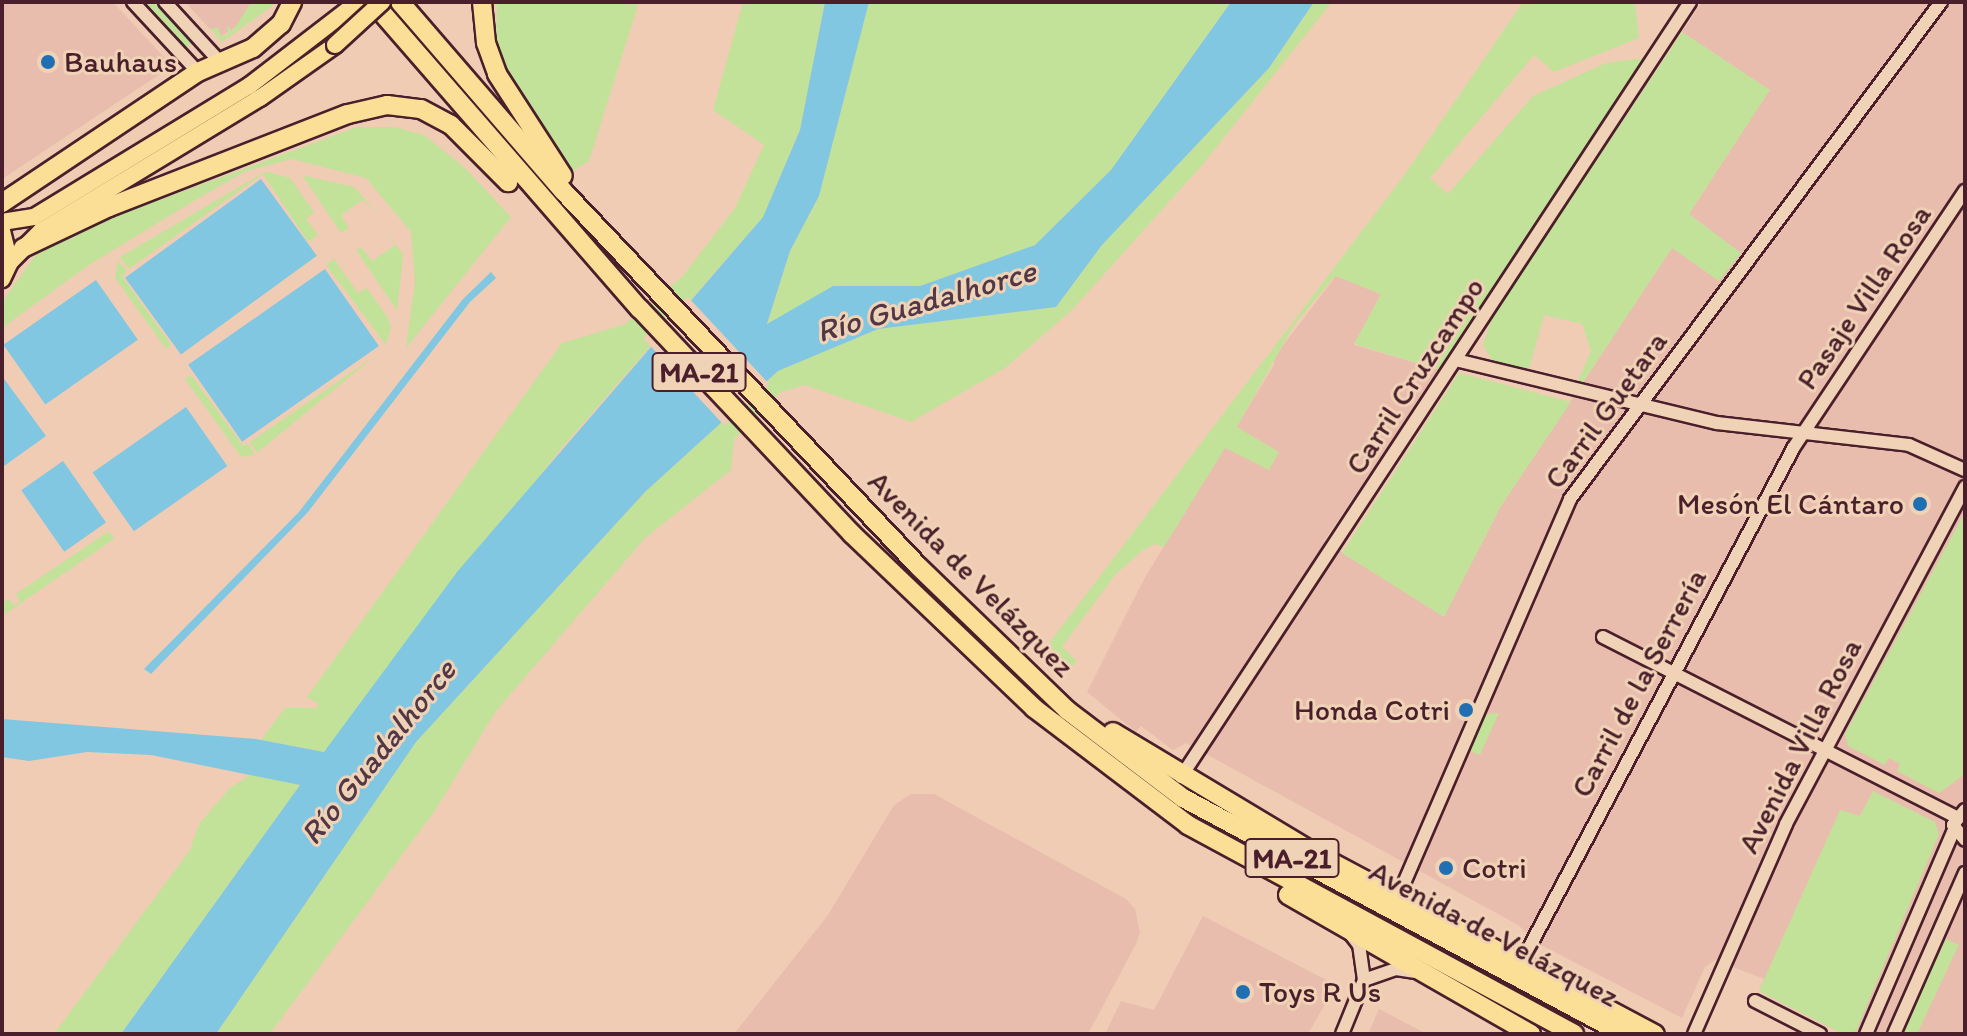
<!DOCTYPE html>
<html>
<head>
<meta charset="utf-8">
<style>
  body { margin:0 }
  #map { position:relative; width:1967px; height:1036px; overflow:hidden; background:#f0ccb5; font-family:Itim,sans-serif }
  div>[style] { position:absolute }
  .built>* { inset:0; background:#e8bdad }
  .green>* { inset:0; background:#c2e29a; transform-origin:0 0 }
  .water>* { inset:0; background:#81c7e2; transform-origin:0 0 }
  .pier>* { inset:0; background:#f0ccb5; transform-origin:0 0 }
  .roads { filter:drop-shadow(2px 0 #4a1f2b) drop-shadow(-2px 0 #4a1f2b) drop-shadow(0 2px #4a1f2b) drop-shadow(0 -2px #4a1f2b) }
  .minor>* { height:12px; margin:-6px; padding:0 6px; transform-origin:6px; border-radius:6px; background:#f0d2b6 }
  .major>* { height:16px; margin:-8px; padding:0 8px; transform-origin:8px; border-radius:8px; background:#fbdf96 }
  .highway>* { height:18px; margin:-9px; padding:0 9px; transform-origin:9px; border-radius:9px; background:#fbdf96 }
  .bridges { filter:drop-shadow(2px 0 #4a1f2b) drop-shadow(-2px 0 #4a1f2b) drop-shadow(0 2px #4a1f2b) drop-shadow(0 -2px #4a1f2b) }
  .major-bridge>* { height:16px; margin:-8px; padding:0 8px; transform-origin:8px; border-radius:8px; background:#fbdf96 }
  .dots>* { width:22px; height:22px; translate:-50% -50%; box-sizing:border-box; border:4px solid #f0d2b6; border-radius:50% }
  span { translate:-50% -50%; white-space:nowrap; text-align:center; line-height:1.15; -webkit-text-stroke:6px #f0d2b6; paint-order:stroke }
  .shield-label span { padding:2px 6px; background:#f0d2b6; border:2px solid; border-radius:6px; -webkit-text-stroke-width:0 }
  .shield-label { font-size:28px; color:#4a1f2b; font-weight:700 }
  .poi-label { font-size:30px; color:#4a1f2b }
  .left { translate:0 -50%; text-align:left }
  .right { translate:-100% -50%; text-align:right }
  .street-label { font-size:30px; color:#4a1f2b }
  .water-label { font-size:32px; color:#523846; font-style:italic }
  .frame { position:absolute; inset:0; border:4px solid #4a1f2b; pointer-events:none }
</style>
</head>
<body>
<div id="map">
  <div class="built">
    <div style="clip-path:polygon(2px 2px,113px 2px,172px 66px,2px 179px)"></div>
    <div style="clip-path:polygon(185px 2px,251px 2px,239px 25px,221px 36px,218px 28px,210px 29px)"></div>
    <div style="clip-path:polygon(1702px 2px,1965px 2px,1965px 1034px,1843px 1034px,1759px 991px,1764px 979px,1715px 960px,1705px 967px,1682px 1018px,1541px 945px,1518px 925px,1186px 743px,1173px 750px,1141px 726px,1136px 732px,1087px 692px,1144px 579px,1274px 365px,1274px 357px,1336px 276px,1381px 294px,1354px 345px,1440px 370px,1324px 541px,1444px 616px,1501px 506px,1672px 248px,1740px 253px,1689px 214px,1769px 90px,1682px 32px)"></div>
    <div style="clip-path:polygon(911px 794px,934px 794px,1126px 899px,1135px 909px,1140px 933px,1136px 944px,1088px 1034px,734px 1034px,828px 915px,894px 805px)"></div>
    <div style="clip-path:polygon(1203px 916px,1336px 985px,1308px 1034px,1105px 1034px,1121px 1001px,1154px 1010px)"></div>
    <div style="clip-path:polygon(1379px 1009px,1427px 1034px,1368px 1034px)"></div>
  </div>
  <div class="green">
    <div style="clip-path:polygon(142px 2px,156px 2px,193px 42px,186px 48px)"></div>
    <div style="clip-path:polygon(251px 2px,278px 2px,222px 42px,210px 29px,218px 28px,221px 36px,228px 34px,227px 26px,233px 31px)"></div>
    <div style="clip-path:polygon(497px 2px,639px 2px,589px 161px,571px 172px,538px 128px,496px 48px)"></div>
    <div style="clip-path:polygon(743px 2px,825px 2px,800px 130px,763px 217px,559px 451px,324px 752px,261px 740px,285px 708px,316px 708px,319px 704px,307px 697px,562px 343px,625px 324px,682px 277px,735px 208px,764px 145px,713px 110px)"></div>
    <div style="clip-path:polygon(869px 2px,1231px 2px,1111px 170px,1035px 245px,920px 286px,833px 286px,767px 325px,790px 251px,819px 196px)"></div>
    <div style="clip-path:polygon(1314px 2px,1332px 2px,1203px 164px,1072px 310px,1005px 368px,911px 422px,805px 385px,781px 392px,734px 439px,731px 470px,645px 538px,496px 711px,436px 809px,270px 1034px,216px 1034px,416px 742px,645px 492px,778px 371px,878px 329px,1056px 307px,1102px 245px,1269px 68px)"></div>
    <div style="clip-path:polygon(1523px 2px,1635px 2px,1639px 38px,1554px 72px,1534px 55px,1430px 178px,1448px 194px,1533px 96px,1606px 63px,1643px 58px,1440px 370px,1354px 344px,1381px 294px,1335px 276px,1294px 325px,1237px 427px,1279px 452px,1269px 470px,1225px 448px,1164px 547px,1155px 544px,1143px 550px,1115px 575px,1062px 647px,1077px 661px,1071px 668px,1057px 661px,1050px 642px,1403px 177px)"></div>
    <div style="clip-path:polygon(1682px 32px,1770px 90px,1689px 214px,1741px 253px,1719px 281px,1672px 248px,1582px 384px,1578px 381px,1591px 351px,1582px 324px,1544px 315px,1529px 369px,1493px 362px,1483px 345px,1492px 318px)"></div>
    <div style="clip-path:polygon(357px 127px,395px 127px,424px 135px,464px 167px,511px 217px,406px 348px,415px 281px,411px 232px,366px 178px,292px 159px,246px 171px,192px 202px,89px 265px,2px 328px,2px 302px,35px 256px,75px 231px)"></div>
    <div style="clip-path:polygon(268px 172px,290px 178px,314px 212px,306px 219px,318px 235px,308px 242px,263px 174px,129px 269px,120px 257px,263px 173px)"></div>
    <div style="clip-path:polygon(302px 175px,354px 187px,378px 214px,363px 200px,341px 215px,349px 228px,341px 233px)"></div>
    <div style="clip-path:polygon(384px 228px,403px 255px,397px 311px,356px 250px,361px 247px,372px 261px,395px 245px)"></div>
    <div style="clip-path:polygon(334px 259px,358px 293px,367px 288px,388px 318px,391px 327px,386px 345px,326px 265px)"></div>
    <div style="clip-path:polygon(118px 260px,127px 271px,122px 276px,171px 345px,166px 349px,115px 278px)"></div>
    <div style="clip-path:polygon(375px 356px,257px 453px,250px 442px)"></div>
    <div style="clip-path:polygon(1459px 373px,1571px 402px,1501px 506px,1444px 617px,1342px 553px)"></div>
    <div style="clip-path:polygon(191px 375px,243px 446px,248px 444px,255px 455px,241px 457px,185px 379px)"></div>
    <div style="clip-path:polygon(1965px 512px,1965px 774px,1939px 793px,1897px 771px,1900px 764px,1889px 758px,1885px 765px,1848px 746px,1845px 734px)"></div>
    <div style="clip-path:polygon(109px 531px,114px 539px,2px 616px,2px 603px,9px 599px,14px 605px,20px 601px,16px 594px)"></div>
    <div style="clip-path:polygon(1499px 713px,1480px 755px,1470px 751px,1486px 714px)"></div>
    <div style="clip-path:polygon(252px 774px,300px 785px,121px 1034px,54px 1034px,190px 850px,199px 824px,230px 788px)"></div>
    <div style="clip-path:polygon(1873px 791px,1935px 822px,1939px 834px,1856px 1031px,1843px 1034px,1759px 991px,1840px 810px,1860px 816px)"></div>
    <div style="left:1946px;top:939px;width:14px;height:104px;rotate:25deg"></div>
  </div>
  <div class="water">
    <div style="clip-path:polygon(825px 2px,869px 2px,819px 196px,790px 251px,767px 324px,833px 286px,920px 286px,1035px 245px,1111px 170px,1231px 2px,1314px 2px,1269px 68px,1102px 245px,1056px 307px,878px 329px,778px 371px,645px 492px,416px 742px,216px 1034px,121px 1034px,300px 785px,151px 755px,87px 752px,29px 761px,2px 757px,2px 719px,256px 739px,324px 752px,457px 572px,763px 217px,800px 130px)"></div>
    <div style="left:261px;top:179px;width:95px;height:168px;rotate:54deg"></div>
    <div style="left:325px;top:269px;width:94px;height:167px;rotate:55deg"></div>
    <div style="clip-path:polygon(491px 272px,496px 278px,470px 302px,308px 512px,151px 674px,144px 669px,299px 512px,463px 299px)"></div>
    <div style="left:96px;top:280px;width:73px;height:113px;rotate:55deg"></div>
    <div style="clip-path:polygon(2px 376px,46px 436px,4px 466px,2px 462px)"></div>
    <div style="left:186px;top:407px;width:72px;height:114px;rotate:55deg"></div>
    <div style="left:63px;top:461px;width:75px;height:51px;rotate:55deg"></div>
  </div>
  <div class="pier">
    <div style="left:688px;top:297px;width:119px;height:61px;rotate:47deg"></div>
  </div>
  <div class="roads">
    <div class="minor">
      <div style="left:133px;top:2px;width:96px;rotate:47.1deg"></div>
      <div style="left:165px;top:2px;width:84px;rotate:47.4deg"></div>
      <div style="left:1456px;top:360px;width:268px;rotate:13.6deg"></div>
      <div style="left:1717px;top:423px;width:193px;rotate:6.5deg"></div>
      <div style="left:1909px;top:445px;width:61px;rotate:24.1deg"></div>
      <div style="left:1603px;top:637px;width:395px;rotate:27deg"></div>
      <div style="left:1181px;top:777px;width:927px;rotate:-56.7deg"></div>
      <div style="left:1965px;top:810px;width:19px;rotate:129deg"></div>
      <div style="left:1953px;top:825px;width:19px;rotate:51deg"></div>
      <div style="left:1398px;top:897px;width:434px;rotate:-66.6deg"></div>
      <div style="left:1570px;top:499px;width:620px;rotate:-53.26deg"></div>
      <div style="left:1521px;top:963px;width:584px;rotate:-62.12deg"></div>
      <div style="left:1794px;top:447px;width:308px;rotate:-56.3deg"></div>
      <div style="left:1364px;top:980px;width:34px;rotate:-19deg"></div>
      <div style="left:1396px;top:969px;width:18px;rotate:9deg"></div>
      <div style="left:1755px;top:1001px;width:73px;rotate:26.9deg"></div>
      <div style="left:1342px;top:1034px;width:58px;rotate:-67.8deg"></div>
      <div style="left:1364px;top:980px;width:35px;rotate:-98deg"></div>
      <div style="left:1359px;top:945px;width:16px;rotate:-128deg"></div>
      <div style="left:1694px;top:1034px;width:229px;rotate:-66.3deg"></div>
      <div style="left:1786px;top:824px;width:382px;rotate:-62deg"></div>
      <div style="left:1866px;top:1034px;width:222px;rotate:-66.7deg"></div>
      <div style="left:1894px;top:1034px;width:176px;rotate:-66.2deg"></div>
    </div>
    <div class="major">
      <div style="left:2px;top:222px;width:32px;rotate:-9deg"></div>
      <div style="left:34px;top:217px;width:252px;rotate:-31.4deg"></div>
      <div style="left:249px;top:86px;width:138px;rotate:-37.6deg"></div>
      <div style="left:2px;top:231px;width:32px;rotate:76deg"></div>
      <div style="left:10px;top:262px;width:19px;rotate:115deg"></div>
      <div style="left:10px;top:262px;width:44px;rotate:-45deg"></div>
      <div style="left:41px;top:231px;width:256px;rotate:-31.3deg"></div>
      <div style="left:260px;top:98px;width:92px;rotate:-35.2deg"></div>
    </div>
    <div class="highway">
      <div style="left:400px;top:2px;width:251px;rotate:49.2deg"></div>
      <div style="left:564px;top:192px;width:516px;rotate:46.57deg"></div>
      <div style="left:919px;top:567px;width:206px;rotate:44deg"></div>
      <div style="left:1067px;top:710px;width:146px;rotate:37.2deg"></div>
      <div style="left:1183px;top:798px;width:499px;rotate:28.2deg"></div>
      <div style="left:482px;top:2px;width:41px;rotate:84.4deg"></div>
      <div style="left:486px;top:43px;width:33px;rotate:70deg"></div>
      <div style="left:497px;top:74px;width:121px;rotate:57.1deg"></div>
      <div style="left:384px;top:15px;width:390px;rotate:49deg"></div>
      <div style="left:640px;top:309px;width:309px;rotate:46.7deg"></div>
      <div style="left:852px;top:534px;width:252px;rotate:43.7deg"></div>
      <div style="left:1034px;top:708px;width:193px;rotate:37.2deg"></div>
      <div style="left:1188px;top:825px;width:439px;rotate:28.4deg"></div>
      <div style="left:2px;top:203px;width:236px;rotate:-33.8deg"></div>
      <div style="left:198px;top:72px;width:60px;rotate:-23.6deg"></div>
      <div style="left:253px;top:48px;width:37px;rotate:-41deg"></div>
      <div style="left:281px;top:24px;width:25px;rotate:-63deg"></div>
      <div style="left:23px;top:248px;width:95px;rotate:-25.5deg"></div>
      <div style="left:109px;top:207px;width:256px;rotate:-21.3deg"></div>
      <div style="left:348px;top:114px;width:40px;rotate:-13deg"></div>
      <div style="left:387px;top:105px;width:34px;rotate:7deg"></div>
      <div style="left:421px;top:109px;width:34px;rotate:28deg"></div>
      <div style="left:451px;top:125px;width:81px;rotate:45deg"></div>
      <div style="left:1113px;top:732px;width:235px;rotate:31deg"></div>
      <div style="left:1314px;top:853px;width:386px;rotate:28deg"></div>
      <div style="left:1288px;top:895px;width:280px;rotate:29.8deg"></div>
    </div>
  </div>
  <div class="bridges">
    <div class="major-bridge">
      <div style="left:335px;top:45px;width:64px;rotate:-42.5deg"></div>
    </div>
  </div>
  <div class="dots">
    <div style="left:48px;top:62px;background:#1f6fb2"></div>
    <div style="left:1920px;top:504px;background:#1f6fb2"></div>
    <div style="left:1466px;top:710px;background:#1f6fb2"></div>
    <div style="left:1446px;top:868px;background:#1f6fb2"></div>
    <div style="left:1243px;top:992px;background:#1f6fb2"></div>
  </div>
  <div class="shield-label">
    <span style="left:699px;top:372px">MA-21</span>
    <span style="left:1292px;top:858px">MA-21</span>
  </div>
  <div class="poi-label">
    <span class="left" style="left:64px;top:62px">Bauhaus</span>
    <span class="right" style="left:1904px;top:504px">Mesón El Cántaro</span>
    <span class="right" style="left:1450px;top:710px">Honda Cotri</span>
    <span class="left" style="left:1462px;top:868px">Cotri</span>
    <span class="left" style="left:1259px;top:992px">Toys R Us</span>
  </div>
  <div class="street-label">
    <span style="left:1864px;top:297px;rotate:-56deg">Pasaje Villa Rosa</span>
    <span style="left:1415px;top:376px;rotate:-57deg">Carril Cruzcampo</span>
    <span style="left:1606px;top:410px;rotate:-54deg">Carril Guetara</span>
    <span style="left:971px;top:574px;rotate:45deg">Avenida de Velázquez</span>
    <span style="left:1639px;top:683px;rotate:-62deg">Carril de la Serrería</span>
    <span style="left:1800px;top:746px;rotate:-63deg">Avenida Villa Rosa</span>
    <span style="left:1494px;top:934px;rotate:28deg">Avenida de Velázquez</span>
  </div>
  <div class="water-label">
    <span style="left:926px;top:301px;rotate:-16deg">Río Guadalhorce</span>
    <span style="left:378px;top:752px;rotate:-51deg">Río Guadalhorce</span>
  </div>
  <div class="frame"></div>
</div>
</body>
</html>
